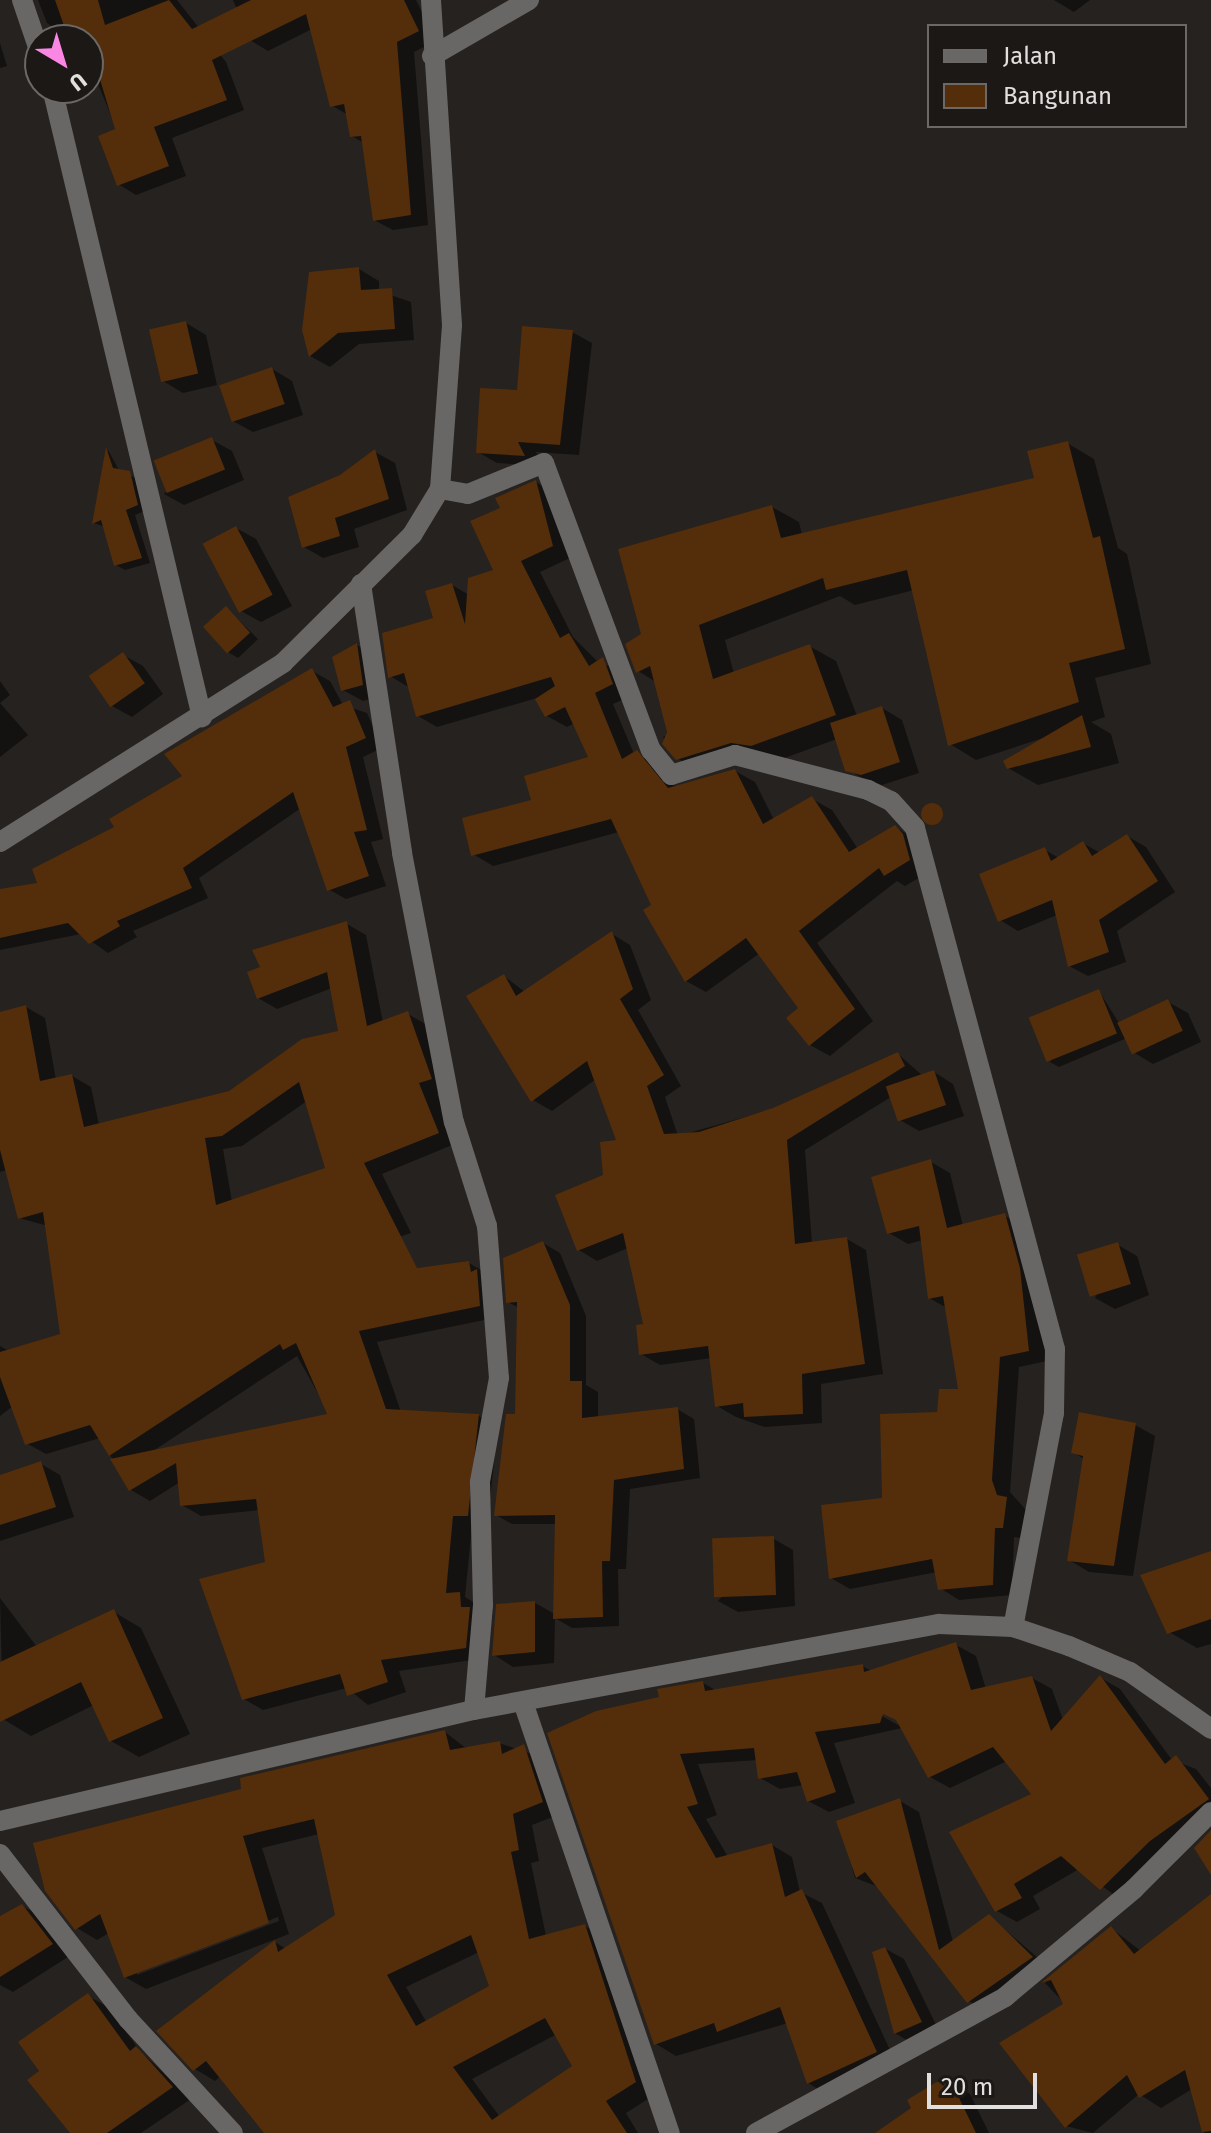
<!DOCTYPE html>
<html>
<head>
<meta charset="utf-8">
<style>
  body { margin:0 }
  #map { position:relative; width:1211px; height:2133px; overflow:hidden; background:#25221f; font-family:"Fira Sans",sans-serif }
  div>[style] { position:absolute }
  .shadow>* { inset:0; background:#0007 }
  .building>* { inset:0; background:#542d0a; transform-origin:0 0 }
  .round { border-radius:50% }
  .minor>* { height:20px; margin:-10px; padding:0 10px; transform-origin:10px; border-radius:10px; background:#696666 }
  span { translate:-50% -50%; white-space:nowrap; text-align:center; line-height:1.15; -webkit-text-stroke:7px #1c1816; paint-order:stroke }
  .legend { position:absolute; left:927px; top:24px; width:260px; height:104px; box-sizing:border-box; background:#1c1816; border:2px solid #6b6866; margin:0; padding:10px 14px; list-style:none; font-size:24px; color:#e2e0de }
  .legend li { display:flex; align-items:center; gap:16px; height:40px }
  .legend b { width:40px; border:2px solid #6b6866 }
  .north { position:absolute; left:24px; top:24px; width:80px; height:80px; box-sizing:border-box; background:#1c1816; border:2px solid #6b6866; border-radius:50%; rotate:142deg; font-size:22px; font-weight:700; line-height:32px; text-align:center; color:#e2e0de }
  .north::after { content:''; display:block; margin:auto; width:28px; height:36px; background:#fb87e5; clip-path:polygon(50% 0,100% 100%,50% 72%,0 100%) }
  .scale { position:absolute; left:927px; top:2073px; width:110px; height:36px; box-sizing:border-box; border:4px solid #e2e0de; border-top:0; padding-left:10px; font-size:24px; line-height:28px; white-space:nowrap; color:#e2e0de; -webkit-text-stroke:6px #1c1816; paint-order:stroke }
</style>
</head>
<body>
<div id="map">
  <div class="shadow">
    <div style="clip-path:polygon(38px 0,177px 0,226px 62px,244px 110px,172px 138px,186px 176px,136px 195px,118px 184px,117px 130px,88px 60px,88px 40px,72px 40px,47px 23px)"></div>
    <div style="clip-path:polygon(233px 0,416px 0,436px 41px,414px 52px,428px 225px,393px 230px,374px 220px,364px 143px,352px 136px,348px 115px,331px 105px,312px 29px,268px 51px,250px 40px)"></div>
    <div style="clip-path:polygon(1054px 0,1090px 0,1074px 12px)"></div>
    <div style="clip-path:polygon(0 43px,7px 66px,0 68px)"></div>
    <div style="clip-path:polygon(359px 269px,379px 281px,379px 291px,411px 302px,414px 340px,359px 344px,330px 367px,310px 356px)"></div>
    <div style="clip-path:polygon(186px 323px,206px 335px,217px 385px,183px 393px,163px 381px)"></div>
    <div style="clip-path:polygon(572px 332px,592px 343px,579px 455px,536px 452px,543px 466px,497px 463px,478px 452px)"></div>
    <div style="clip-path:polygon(272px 369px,292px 381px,303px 415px,253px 432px,233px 421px)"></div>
    <div style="clip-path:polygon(212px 440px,232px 451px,244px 480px,184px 505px,164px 494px)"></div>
    <div style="clip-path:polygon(1067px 443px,1094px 459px,1118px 548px,1127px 554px,1151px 664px,1095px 678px,1105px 717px,1091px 722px,1111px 734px,1119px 763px,1038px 785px,1008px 768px,1043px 738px,976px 760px,950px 744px,914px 590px,855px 605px,840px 596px,725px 640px,734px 674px,809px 646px,836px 661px,857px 716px,882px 708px,902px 720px,919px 773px,882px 785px,867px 781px,847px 769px,837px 739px,779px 760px,759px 757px,704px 774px,677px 758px,663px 737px,670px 733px,656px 682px,638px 671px,643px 635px,772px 507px,799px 522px,802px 535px,1036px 479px)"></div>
    <div style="clip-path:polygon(108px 450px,120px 472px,139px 479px,147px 510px,135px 515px,150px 563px,125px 570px,116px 565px,105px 527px,94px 523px)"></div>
    <div style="clip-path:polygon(375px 452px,395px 463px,407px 510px,354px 529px,359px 547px,323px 558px,304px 547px,341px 477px)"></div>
    <div style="clip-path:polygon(536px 482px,556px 494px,572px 557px,540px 572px,573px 637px,598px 662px,622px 671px,631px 696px,613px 704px,634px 754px,657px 764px,676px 787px,735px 771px,755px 782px,774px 820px,812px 799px,832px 810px,858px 849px,895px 827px,915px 839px,929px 872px,905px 886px,897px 881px,817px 943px,873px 1021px,830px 1056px,810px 1045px,801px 1008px,760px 953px,706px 992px,686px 981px,619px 832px,493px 866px,473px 854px,591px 758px,575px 723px,567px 727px,547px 716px,537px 698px,437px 727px,418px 716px,410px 688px,390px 676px,435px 620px,452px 585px,469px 595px,496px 572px,502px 509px)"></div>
    <div style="clip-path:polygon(236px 528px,256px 539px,292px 606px,261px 622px,241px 611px)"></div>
    <div style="clip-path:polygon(226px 608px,258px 639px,238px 658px,228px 652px)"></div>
    <div style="clip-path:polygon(357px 645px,376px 656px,382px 696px,363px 701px,343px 690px)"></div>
    <div style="clip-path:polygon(123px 655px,143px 666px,163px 694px,132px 717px,112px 706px)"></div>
    <div style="clip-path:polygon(312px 671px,330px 681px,343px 705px,367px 713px,382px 748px,363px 757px,383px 839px,371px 842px,386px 886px,346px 899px,328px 889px,301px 808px,199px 878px,208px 898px,133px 931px,137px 937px,108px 953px,81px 934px,0 950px,0 891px,40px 884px,185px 777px,167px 754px)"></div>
    <div style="clip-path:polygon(0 681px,10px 695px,0 703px,28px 735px,0 757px)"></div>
    <div style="clip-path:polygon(1127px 836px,1146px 847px,1175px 892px,1117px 931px,1126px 962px,1088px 976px,1069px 966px,1057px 915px,1018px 931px,1000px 920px,1045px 850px,1059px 858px,1083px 843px,1100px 853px)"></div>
    <div style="clip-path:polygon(evenodd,347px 924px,366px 935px,383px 1023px,408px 1014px,427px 1025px,450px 1089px,437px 1094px,457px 1143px,382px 1174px,411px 1233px,261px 1283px,469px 1263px,488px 1274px,499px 1317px,377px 1342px,401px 1412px,479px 1416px,498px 1427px,487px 1526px,472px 1526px,465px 1597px,478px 1605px,485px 1658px,399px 1671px,406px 1692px,368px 1705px,347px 1688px,263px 1710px,244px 1699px,267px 1564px,260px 1510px,201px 1516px,182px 1505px,180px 1482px,150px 1501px,131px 1490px,100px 1438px,46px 1454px,26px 1443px,13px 1406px,0 1416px,0 1346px,9px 1351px,62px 1336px,48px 1226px,19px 1218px,7px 1170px,0 1172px,0 1014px,26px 1007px,45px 1018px,56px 1080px,72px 1076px,91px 1087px,99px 1125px,230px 1093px,341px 1033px,332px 988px,277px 1009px,258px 998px,347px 924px,307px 1101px,328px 1170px,232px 1202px,223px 1149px,242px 1146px,307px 1101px,347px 924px,297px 1356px,330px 1415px,150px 1453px,297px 1356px)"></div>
    <div style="clip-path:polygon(612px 934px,630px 945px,651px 1000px,638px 1010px,681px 1086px,665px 1097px,678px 1136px,773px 1109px,898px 1054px,923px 1076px,934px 1072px,953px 1084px,964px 1116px,919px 1131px,900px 1120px,891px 1097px,805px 1150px,812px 1244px,847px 1239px,866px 1250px,883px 1374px,821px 1384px,822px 1423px,765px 1427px,736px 1417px,717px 1406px,712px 1358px,660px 1365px,641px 1354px,645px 1325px,628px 1248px,597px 1261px,579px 1250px,619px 1141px,596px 1079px,552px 1111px,533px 1100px,504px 976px,525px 992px)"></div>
    <div style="clip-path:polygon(1099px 991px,1119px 1023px,1168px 1002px,1188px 1013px,1201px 1042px,1153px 1064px,1133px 1052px,1127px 1038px,1059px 1067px,1050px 1062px)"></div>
    <div style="clip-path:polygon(931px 1162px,950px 1173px,963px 1226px,1005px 1216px,1024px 1227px,1047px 1361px,1019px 1367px,1010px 1492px,1026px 1510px,1022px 1538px,1014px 1537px,1012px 1595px,959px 1600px,940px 1588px,937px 1572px,850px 1589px,831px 1578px,961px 1391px,947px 1308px,929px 1298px,923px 1240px,908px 1244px,889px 1233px)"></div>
    <div style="clip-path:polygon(543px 1243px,560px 1253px,586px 1316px,586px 1385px,598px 1392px,598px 1418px,677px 1409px,694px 1419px,700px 1478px,630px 1489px,626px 1569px,618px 1569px,619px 1626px,572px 1628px,555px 1618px,554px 1663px,513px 1667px,494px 1655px,498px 1606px,535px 1603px,555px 1614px,557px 1524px,512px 1524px,496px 1515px,517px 1416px,519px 1308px,508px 1302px)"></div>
    <div style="clip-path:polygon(1118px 1245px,1137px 1256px,1149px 1295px,1115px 1309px,1095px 1298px)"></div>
    <div style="clip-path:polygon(1135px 1425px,1155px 1436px,1133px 1576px,1089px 1572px,1069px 1560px,1084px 1459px,1073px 1452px)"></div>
    <div style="clip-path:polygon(41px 1464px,60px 1475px,74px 1517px,0 1541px,0 1477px)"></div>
    <div style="clip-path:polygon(774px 1539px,793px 1550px,795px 1606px,738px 1612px,718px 1601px)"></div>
    <div style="clip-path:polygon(1211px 1553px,1211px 1644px,1197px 1648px,1169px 1632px)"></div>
    <div style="clip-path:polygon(0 1598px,37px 1647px,114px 1612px,141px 1628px,190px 1734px,139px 1757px,111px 1741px,94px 1705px,31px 1736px,3px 1719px)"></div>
    <div style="clip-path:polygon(evenodd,956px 1645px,976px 1656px,986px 1689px,1032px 1678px,1052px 1689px,1063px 1720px,1101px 1678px,1120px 1689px,1172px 1760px,1196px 1769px,1211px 1788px,1211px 1823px,1121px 1900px,1079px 1869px,1033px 1896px,1040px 1909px,1017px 1922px,997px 1911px,1034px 1795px,1007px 1761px,950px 1788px,930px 1777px,902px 1728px,834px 1743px,855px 1803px,829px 1812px,808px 1801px,803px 1785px,780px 1789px,760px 1778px,758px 1760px,698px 1764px,717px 1815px,706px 1819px,728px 1857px,772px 1845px,792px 1857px,800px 1892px,822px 1903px,896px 2063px,828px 2095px,808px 2083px,788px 2023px,676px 2056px,656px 2044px,662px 1698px,703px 1683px,717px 1691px,862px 1666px,872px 1671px,956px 1645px,875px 1707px,898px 1720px,898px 1725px,873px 1711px,875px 1707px)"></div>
    <div style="clip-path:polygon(evenodd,445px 1732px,467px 1749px,499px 1743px,544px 1758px,563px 1813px,532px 1825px,539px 1861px,531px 1863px,546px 1936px,585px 1926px,605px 1938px,656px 2094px,626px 2113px,638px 2133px,267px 2133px,221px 2076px,215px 2081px,195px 2069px,275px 1942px,286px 1949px,337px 1916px,319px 1834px,262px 1848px,289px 1934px,146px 1989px,125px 1977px,109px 1933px,97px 1940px,77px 1928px,244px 1790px,445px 1732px,278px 1917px,279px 1921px,137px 1975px,137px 1971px,278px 1917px,445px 1732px,479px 1952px,492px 1987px,427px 2023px,406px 1987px,479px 1952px,445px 1732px,557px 2034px,575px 2066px,500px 2117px,472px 2079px,557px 2034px)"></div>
    <div style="clip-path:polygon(900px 1801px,919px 1812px,953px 1942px,989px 1916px,1051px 1969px,988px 2013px,969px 2001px,879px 1887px,855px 1878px,839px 1822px)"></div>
    <div style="clip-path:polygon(22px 1906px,42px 1917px,71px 1955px,13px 1992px,0 1985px,0 1916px)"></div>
    <div style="clip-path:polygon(1211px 1908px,1211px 2133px,1204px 2133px,1192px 2089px,1161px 2108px,1139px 2094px,1093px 2133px,1066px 2126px,1066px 2005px,1045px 1983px,1111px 1928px,1141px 1951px)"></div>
    <div style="clip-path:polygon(884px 1948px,904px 1959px,940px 2033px,915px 2045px,895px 2033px)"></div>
    <div style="clip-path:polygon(88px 1996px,108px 2007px,140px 2051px,191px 2099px,141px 2133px,70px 2133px,42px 2072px)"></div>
    <div style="clip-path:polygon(951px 2083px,970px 2094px,989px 2133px,879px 2133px)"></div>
  </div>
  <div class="building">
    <div style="clip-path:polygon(55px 0,98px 0,105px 25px,169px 0,192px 29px,251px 0,404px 0,419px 31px,397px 42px,411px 215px,373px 221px,361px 136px,350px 137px,344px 104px,330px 107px,306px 14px,212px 60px,227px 100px,154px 127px,169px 166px,117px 186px,98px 136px,115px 129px,88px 40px,69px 40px)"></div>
    <div style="clip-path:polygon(359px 267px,361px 290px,392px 288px,395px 329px,338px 333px,309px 357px,302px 330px,309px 272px)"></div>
    <div style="left:186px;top:321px;width:54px;height:38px;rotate:77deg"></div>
    <div style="clip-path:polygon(522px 326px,573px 330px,560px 445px,518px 442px,525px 456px,476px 453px,480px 388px,517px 390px)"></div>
    <div style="left:272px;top:367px;width:39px;height:56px;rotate:71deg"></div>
    <div style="left:212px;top:437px;width:35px;height:63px;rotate:68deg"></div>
    <div style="clip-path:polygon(1068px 441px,1093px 538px,1100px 536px,1125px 649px,1069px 663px,1079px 702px,948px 746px,907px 570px,826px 590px,823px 578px,699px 625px,713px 679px,810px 644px,836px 715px,751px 746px,731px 743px,676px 760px,662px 744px,667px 732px,650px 666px,636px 673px,625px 644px,641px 634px,618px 549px,772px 505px,781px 538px,1034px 478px,1027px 451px)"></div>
    <div style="clip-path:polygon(106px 447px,113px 468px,130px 471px,138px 505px,126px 510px,142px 558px,114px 566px,101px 520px,92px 524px)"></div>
    <div style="clip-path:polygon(375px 449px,389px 499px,335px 518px,340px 536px,302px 548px,288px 497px,340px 475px)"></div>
    <div style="clip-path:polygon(536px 480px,553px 546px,521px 561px,560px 638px,569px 633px,589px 666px,603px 657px,613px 684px,595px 693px,622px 759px,637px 750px,668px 788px,735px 769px,763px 824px,812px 796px,849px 852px,895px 825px,903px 834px,910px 860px,884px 876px,879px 868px,799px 931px,855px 1009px,809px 1046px,786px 1018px,798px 1008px,746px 938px,685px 982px,643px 910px,651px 905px,611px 819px,471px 856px,462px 818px,531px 800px,524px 776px,588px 757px,565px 707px,545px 717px,535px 699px,555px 686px,551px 677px,416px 717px,404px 673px,388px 678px,382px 633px,433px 618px,425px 591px,452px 583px,465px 624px,468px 578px,493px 570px,470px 521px,500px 508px,495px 498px)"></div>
    <div style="left:236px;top:526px;width:78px;height:38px;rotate:62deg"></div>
    <div style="left:226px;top:606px;width:36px;height:31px;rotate:48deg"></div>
    <div style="clip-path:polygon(357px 643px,363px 685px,341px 691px,332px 657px)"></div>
    <div style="left:123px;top:652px;width:38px;height:42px;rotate:55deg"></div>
    <div style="clip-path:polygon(312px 668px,333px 707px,350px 700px,366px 738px,346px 747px,367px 830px,354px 832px,369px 876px,327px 891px,293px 792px,183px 868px,192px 888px,117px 921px,120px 926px,89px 944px,68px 923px,0 938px,0 889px,37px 883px,32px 869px,114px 827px,109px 819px,182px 776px,164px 754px)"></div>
    <div style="clip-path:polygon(882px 706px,900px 762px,861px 775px,845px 771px,830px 723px)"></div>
    <div style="clip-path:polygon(1082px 715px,1091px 747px,1007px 769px,1003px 761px)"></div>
    <div class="round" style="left:921px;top:803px;width:22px;height:22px"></div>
    <div style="clip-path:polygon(1127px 834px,1158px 881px,1099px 920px,1109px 952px,1068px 967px,1052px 900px,998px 922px,979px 874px,1045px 847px,1051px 861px,1083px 841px,1092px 856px)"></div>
    <div style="clip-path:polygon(evenodd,347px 921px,367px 1026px,408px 1011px,432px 1079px,419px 1083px,439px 1133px,364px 1163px,417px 1268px,469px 1261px,471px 1272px,477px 1269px,480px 1306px,359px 1331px,386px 1409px,479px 1414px,468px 1516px,453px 1516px,446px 1593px,460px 1592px,461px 1607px,470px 1607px,466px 1648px,381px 1660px,388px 1682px,347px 1696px,340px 1674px,242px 1700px,199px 1579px,265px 1562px,256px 1499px,180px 1506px,176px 1463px,129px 1491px,110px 1459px,327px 1414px,296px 1343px,283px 1350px,280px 1344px,109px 1456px,90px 1425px,25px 1445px,0 1377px,0 1352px,60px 1334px,43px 1212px,18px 1219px,0 1150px,0 1012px,26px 1005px,40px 1081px,72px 1074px,84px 1127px,229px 1091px,302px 1039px,338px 1031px,327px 972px,257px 999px,247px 972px,260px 967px,252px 950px,347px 921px,299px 1082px,325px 1168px,216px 1205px,205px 1138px,222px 1136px,299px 1082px)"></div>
    <div style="clip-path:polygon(612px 931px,633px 989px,620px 999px,664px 1075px,647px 1086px,664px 1134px,699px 1132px,773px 1108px,898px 1052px,905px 1066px,787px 1140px,795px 1244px,847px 1237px,865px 1364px,802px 1374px,803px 1414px,744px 1417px,743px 1403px,715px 1407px,708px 1346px,639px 1355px,636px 1325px,643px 1324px,623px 1233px,577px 1251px,555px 1195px,603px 1175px,600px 1142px,616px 1140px,587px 1061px,531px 1102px,466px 996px,504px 974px,516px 996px)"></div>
    <div style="left:1099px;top:989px;width:48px;height:76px;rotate:68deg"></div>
    <div style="left:1168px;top:999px;width:35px;height:56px;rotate:65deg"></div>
    <div style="left:934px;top:1070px;width:37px;height:51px;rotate:71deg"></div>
    <div style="clip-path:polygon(931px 1159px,947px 1228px,1005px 1213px,1020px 1268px,1029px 1351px,1000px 1357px,992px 1480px,997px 1495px,1007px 1497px,1003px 1528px,995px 1528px,993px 1585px,938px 1590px,932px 1559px,829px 1579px,821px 1505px,882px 1498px,880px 1414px,937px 1412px,939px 1389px,958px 1389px,943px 1296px,928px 1299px,919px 1226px,887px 1234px,871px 1177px)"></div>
    <div style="clip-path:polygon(543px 1241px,570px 1305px,570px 1381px,582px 1381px,582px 1418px,678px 1407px,684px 1469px,614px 1480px,610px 1561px,602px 1561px,603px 1617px,553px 1619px,555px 1515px,494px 1516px,506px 1414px,515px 1414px,517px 1302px,506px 1303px,503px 1258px)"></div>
    <div style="left:1118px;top:1242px;width:44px;height:43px;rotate:73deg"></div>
    <div style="clip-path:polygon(1079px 1412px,1136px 1423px,1114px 1566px,1067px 1561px,1083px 1456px,1071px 1453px)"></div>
    <div style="clip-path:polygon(41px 1461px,56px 1507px,0 1525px,0 1475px)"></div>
    <div style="left:774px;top:1536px;width:59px;height:62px;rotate:88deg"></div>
    <div style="clip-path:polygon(1211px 1551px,1211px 1619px,1167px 1634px,1140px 1575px)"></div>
    <div style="clip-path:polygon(535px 1601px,535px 1652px,492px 1656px,496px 1604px)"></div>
    <div style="clip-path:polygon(114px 1609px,163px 1718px,109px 1742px,81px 1682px,0 1722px,0 1662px)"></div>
    <div style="clip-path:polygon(956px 1642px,971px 1690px,1032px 1676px,1051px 1731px,1100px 1675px,1165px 1764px,1176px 1755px,1209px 1799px,1150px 1841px,1100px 1890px,1061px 1856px,1014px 1884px,1022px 1898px,995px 1912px,949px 1832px,1031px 1794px,993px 1747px,928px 1778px,896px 1720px,883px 1714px,880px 1723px,815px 1732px,836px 1792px,807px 1802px,797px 1772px,758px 1779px,754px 1748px,680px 1754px,698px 1804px,687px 1807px,716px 1858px,772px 1843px,785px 1897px,802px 1889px,877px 2052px,807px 2084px,780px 2007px,717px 2032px,714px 2023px,654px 2045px,547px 1733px,596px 1711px,659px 1697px,657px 1689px,703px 1681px,705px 1691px,863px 1664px,864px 1672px)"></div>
    <div style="clip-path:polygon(evenodd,445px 1730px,450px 1750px,500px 1741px,502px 1754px,524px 1744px,543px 1802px,513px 1814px,519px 1850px,511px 1852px,529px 1939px,585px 1924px,636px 2082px,606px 2101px,627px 2133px,264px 2133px,206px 2061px,193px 2071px,156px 2031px,275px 1940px,278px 1952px,335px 1915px,314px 1819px,243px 1836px,269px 1923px,124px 1978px,100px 1914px,75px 1930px,45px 1891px,33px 1843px,241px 1789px,240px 1778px,445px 1730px,471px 1935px,489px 1986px,416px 2026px,387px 1975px,471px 1935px,445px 1730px,545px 2018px,572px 2066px,492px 2120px,453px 2067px,545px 2018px)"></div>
    <div style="clip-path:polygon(900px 1798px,939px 1950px,989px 1914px,1033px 1957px,967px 2003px,865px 1872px,856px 1878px,836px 1821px)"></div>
    <div style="clip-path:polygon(1211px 1830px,1211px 1875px,1194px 1848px)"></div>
    <div style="clip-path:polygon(1211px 1894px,1211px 2131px,1202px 2132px,1185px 2070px,1139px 2098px,1127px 2075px,1065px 2128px,999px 2043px,1063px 2004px,1051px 1980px,1041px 1983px,1111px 1926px,1134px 1954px)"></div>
    <div style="clip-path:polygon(22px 1904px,53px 1944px,0 1977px,0 1916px)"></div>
    <div style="clip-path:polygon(885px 1947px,922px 2022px,894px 2034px,872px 1952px)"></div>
    <div style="clip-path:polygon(88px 1993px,130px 2051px,136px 2046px,173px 2087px,107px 2133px,70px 2133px,27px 2080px,39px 2071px,18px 2042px)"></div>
    <div style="clip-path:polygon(948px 2075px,976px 2133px,875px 2133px,911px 2108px,907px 2100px)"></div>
  </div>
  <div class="minor">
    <div style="left:22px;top:0;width:56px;rotate:71.2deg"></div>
    <div style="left:432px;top:56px;width:112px;rotate:-30deg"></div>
    <div style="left:52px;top:88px;width:647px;rotate:76.59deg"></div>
    <div style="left:440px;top:489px;width:28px;rotate:10deg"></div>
    <div style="left:468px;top:494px;width:82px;rotate:-22.2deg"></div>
    <div style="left:544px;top:463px;width:306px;rotate:69.6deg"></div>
    <div style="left:651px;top:750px;width:32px;rotate:51deg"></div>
    <div style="left:671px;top:775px;width:67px;rotate:-17.4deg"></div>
    <div style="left:735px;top:755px;width:138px;rotate:14.7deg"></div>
    <div style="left:868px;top:790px;width:25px;rotate:26deg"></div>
    <div style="left:891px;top:801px;width:36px;rotate:48deg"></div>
    <div style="left:915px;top:828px;width:539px;rotate:74.96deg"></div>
    <div style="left:1055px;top:1349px;width:64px;rotate:90.9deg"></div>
    <div style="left:1054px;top:1413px;width:218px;rotate:100.8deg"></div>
    <div style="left:361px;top:584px;width:272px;rotate:81.3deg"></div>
    <div style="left:402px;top:853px;width:274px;rotate:79.1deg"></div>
    <div style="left:454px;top:1122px;width:109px;rotate:72.4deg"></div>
    <div style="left:487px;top:1226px;width:152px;rotate:85.5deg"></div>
    <div style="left:499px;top:1378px;width:106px;rotate:100.4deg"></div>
    <div style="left:480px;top:1482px;width:123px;rotate:88.6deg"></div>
    <div style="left:483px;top:1605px;width:105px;rotate:94.9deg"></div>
    <div style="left:0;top:842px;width:335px;rotate:-32.3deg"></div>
    <div style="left:283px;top:663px;width:182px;rotate:-44.8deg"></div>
    <div style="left:412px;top:535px;width:54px;rotate:-58.7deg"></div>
    <div style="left:440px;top:489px;width:164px;rotate:-85.8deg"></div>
    <div style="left:452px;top:325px;width:326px;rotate:-93.7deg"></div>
    <div style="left:524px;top:1705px;width:452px;rotate:71.2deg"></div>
    <div style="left:0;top:1821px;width:487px;rotate:-13.2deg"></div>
    <div style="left:474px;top:1710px;width:473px;rotate:-10.5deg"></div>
    <div style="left:939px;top:1624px;width:74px;rotate:2.3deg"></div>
    <div style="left:1013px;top:1627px;width:59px;rotate:18.7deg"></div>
    <div style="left:1069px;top:1646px;width:66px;rotate:23.1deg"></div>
    <div style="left:1130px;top:1672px;width:99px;rotate:35.1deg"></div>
    <div style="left:0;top:1854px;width:209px;rotate:52.2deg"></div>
    <div style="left:128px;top:2019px;width:155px;rotate:47.4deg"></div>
    <div style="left:756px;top:2133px;width:284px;rotate:-28.6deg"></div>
    <div style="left:1005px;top:1997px;width:168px;rotate:-39.9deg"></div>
    <div style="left:1134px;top:1889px;width:109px;rotate:-45deg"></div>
  </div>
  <ul class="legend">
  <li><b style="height:10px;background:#696666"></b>Jalan</li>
  <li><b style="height:22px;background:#542d0a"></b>Bangunan</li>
  </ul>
  <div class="north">U</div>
  <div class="scale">20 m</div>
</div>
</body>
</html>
